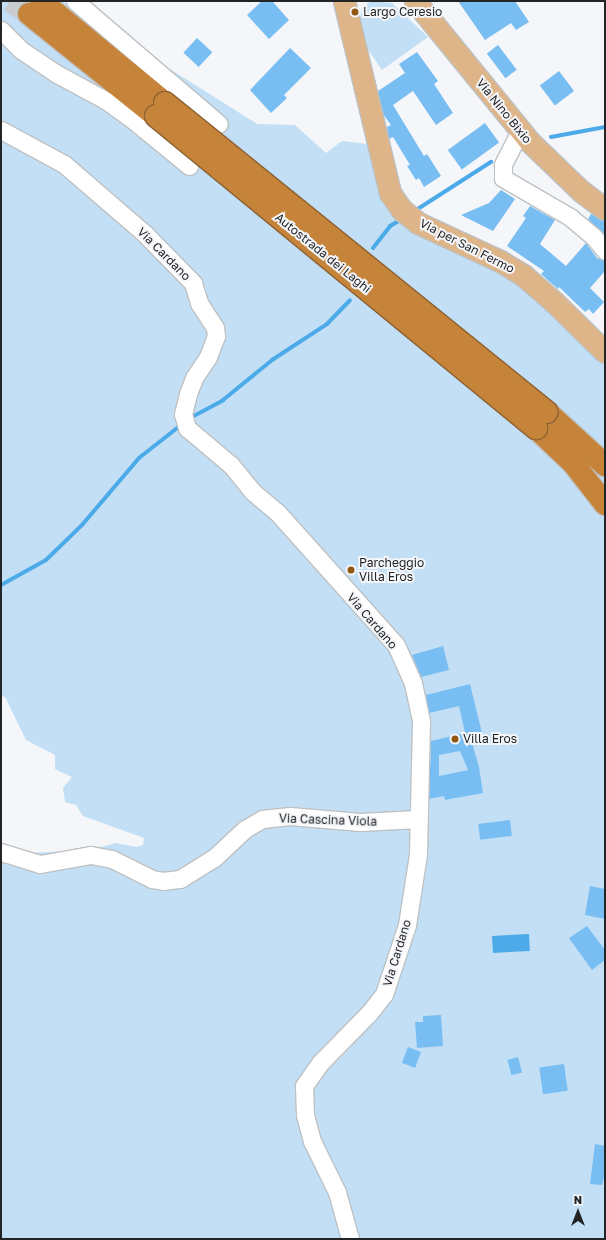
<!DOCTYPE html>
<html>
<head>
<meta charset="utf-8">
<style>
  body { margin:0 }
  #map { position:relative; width:606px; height:1240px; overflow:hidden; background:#f4f6f9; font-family:"Golos Text",sans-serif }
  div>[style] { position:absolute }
  .green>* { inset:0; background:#c3dff5 }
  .water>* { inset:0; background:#4caae9; transform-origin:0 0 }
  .stream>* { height:4px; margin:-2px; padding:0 2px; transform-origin:2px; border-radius:2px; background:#4caae9 }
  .building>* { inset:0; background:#78bef2; transform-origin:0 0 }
  .highway-tunnel>* { height:22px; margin-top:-11px; transform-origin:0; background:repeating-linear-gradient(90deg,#cacccf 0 22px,transparent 0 33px) }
  .roads { filter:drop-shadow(1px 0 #bec1c3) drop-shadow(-1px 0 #bec1c3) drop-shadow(0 1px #bec1c3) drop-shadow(0 -1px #bec1c3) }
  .minor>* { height:17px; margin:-8.5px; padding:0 8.5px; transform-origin:8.5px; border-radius:8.5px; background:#fff }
  .major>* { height:21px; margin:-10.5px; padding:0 10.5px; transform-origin:10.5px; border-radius:10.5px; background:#ddb589 }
  .highway>* { height:22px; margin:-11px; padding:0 11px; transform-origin:11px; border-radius:11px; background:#c6843a }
  .bridges { filter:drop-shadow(1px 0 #8d6233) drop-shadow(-1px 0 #8d6233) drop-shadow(0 1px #8d6233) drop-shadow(0 -1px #8d6233) }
  .highway-bridge>* { height:22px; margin:-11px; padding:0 11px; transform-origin:11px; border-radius:11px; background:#c6843a }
  .dots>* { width:11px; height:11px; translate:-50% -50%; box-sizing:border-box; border:2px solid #f4f6f9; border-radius:50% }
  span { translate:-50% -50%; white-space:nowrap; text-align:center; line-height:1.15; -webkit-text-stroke:4px #f4f6f9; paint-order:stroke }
  .poi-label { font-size:12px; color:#232425 }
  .left { translate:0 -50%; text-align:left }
  .street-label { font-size:12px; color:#232425 }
  .frame { position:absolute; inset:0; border:2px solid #232425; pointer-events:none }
  .north { position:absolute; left:558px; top:1192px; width:40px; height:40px; -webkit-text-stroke:3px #f4f6f9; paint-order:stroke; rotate:0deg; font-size:11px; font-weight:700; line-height:16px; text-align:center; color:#232425 }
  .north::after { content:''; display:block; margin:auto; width:14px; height:18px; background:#232425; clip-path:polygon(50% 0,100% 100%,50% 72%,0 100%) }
</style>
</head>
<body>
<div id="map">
  <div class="green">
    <div style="clip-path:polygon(1px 1px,62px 1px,257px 124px,295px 125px,326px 153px,342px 141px,376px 145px,378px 174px,393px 217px,412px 233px,497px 264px,605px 357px,605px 1239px,1px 1239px,1px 848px,16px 853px,86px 851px,116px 843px,136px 847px,143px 845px,144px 838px,83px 816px,76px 805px,65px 802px,63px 788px,72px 777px,55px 769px,55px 755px,26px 740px,5px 697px,1px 696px)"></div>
    <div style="clip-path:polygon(371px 1px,392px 3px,428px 37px,382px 70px,365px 45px,359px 23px,362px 8px)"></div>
  </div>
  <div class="water">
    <div style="left:529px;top:934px;width:17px;height:37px;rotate:87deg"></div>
  </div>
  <div class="stream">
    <div style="left:551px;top:137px;width:55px;rotate:-10.5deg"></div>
    <div style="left:413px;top:212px;width:93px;rotate:-32.7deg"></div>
    <div style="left:373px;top:248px;width:28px;rotate:-52deg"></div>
    <div style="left:390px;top:226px;width:14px;rotate:-30deg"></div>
    <div style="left:188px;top:419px;width:40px;rotate:-28deg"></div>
    <div style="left:223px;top:400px;width:63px;rotate:-39.2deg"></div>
    <div style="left:272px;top:360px;width:66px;rotate:-33.2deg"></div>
    <div style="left:327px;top:324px;width:33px;rotate:-46deg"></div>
    <div style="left:1px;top:585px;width:51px;rotate:-29.1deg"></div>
    <div style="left:46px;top:560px;width:50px;rotate:-44.2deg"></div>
    <div style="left:82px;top:525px;width:88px;rotate:-49.6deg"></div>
    <div style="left:139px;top:458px;width:53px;rotate:-38.2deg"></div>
  </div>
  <div class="building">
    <div style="clip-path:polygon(262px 1px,272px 1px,289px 20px,269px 39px,247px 15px)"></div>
    <div style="clip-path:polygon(458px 1px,515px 1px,529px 22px,516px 30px,511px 23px,485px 40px)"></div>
    <div style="left:197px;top:38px;width:21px;height:20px;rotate:43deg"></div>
    <div style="left:498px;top:45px;width:31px;height:14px;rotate:53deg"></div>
    <div style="clip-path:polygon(290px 48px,311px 68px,284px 95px,287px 98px,271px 113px,250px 90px)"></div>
    <div style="clip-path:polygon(417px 52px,438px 81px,434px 84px,453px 113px,436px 125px,413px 91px,393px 105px,424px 156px,427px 154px,441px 176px,424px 187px,419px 178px,416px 180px,407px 166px,410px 165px,393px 137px,389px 139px,387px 127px,391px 125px,383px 114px,378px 91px,405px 73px,399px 64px)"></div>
    <div style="left:559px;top:71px;width:25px;height:24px;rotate:53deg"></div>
    <div style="left:485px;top:123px;width:24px;height:46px;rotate:54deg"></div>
    <div style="clip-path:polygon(501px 190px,515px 199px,493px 231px,461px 215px,489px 203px)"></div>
    <div style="clip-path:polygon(530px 206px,555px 220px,540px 244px,566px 266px,586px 243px,597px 258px,605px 261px,605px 271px,590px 288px,604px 302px,593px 314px,589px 309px,585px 312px,559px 287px,558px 289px,541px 274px,544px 271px,507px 246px,526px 218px,523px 216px)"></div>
    <div style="clip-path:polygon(591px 214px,605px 221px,605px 235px,588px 219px)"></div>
    <div style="clip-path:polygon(443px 646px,449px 670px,421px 677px,412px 655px)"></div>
    <div style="clip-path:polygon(evenodd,470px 684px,482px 733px,470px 736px,479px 767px,483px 793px,445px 800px,444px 796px,429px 799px,431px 741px,465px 733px,459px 706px,429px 713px,426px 695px,470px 684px,460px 751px,468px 770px,439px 776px,439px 755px,460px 751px)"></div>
    <div style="left:510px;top:820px;width:16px;height:32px;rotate:83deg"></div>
    <div style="clip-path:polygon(590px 886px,605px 889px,605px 919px,585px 915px)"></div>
    <div style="clip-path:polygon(587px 926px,605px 950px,605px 960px,592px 970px,569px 938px)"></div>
    <div style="clip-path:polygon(441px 1015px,443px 1046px,417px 1048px,415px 1022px,423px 1022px,423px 1016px)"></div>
    <div style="left:408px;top:1047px;width:14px;height:17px;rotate:21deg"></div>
    <div style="left:518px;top:1057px;width:16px;height:11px;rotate:75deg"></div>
    <div style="left:564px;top:1064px;width:27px;height:25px;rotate:82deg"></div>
    <div style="clip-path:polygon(595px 1144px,605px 1146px,605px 1174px,602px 1185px,590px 1184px)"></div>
  </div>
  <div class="highway-tunnel">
    <div style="left:10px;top:1px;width:23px;rotate:34deg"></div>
  </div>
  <div class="roads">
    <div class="minor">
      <div style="left:75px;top:1px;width:189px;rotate:40.5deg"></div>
      <div style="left:1px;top:30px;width:28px;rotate:45deg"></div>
      <div style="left:21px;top:50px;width:43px;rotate:33.7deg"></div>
      <div style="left:57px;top:74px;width:57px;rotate:28.4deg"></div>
      <div style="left:107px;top:101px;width:26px;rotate:36deg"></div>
      <div style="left:128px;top:116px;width:79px;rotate:39.3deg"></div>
      <div style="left:1px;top:130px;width:72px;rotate:28.4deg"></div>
      <div style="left:64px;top:164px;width:107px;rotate:40.8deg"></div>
      <div style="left:145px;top:234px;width:69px;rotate:45.6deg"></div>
      <div style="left:193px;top:283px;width:21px;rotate:73deg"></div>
      <div style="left:199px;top:303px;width:30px;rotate:57deg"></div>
      <div style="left:215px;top:328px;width:8px;rotate:83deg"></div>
      <div style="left:216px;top:336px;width:22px;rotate:111deg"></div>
      <div style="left:208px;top:357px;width:25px;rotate:124deg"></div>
      <div style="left:194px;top:378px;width:17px;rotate:111deg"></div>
      <div style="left:188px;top:394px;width:21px;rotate:104deg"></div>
      <div style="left:183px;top:414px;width:15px;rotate:74deg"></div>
      <div style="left:187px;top:428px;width:57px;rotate:40.1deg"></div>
      <div style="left:231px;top:465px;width:35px;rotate:51deg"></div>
      <div style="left:253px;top:492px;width:31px;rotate:40deg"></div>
      <div style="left:277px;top:512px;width:178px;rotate:48.2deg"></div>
      <div style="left:396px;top:645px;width:42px;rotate:65.9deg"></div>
      <div style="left:413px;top:683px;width:40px;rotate:78deg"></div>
      <div style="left:421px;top:722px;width:132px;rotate:91.3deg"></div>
      <div style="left:418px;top:854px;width:72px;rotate:98.8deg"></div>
      <div style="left:407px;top:925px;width:73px;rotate:108.4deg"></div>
      <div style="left:384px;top:994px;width:24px;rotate:128deg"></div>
      <div style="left:369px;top:1013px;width:70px;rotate:134.4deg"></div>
      <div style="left:320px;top:1063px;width:28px;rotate:125deg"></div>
      <div style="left:304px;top:1086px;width:29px;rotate:88deg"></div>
      <div style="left:305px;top:1115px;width:27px;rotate:75deg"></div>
      <div style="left:312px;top:1141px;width:57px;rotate:63.9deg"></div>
      <div style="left:337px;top:1192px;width:49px;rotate:74.5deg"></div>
      <div style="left:520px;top:131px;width:38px;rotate:117deg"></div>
      <div style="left:503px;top:165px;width:13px;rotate:90deg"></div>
      <div style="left:503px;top:178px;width:78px;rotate:30.2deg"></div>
      <div style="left:570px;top:217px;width:30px;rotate:40deg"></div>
      <div style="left:593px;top:236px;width:19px;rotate:51deg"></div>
      <div style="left:1px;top:852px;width:41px;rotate:17.1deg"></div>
      <div style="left:40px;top:864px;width:52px;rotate:-10deg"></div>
      <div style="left:91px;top:855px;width:21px;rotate:11deg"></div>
      <div style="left:112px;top:859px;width:45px;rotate:26.6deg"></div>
      <div style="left:152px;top:879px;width:11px;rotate:10deg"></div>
      <div style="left:163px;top:881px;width:17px;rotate:-7deg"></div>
      <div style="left:180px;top:879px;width:40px;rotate:-32deg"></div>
      <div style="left:214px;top:858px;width:42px;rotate:-43.1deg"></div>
      <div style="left:245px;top:829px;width:20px;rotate:-30deg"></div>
      <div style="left:262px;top:819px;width:28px;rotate:-6deg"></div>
      <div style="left:290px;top:816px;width:70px;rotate:4.9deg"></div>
      <div style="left:360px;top:822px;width:58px;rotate:-3deg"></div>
    </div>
    <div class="major">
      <div style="left:344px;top:1px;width:197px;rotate:76.5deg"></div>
      <div style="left:390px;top:193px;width:21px;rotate:55deg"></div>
      <div style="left:402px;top:210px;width:21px;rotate:39deg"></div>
      <div style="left:418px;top:223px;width:90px;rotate:24.9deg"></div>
      <div style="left:500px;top:261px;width:27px;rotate:31deg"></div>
      <div style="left:523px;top:275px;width:41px;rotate:41.1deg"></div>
      <div style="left:554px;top:302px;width:71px;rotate:44.4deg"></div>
      <div style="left:415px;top:1px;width:182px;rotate:50.8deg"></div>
      <div style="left:530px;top:142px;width:71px;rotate:43.9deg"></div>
      <div style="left:581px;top:191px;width:30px;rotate:37deg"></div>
    </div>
    <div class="highway">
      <div style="left:41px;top:1px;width:161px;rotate:39.4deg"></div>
      <div style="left:29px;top:14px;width:163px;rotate:38.8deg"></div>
      <div style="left:547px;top:412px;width:79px;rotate:42.4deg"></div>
      <div style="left:536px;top:428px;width:51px;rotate:43.4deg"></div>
      <div style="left:573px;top:463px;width:52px;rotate:52deg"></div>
    </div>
  </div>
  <div class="bridges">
    <div class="highway-bridge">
      <div style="left:165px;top:103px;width:491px;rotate:39deg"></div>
      <div style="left:156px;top:116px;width:492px;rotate:39.4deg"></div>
    </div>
  </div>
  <div class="dots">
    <div style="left:355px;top:12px;background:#8f570f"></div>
    <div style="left:351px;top:570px;background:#8f570f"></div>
    <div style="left:455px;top:739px;background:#8f570f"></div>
  </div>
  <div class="poi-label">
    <span class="left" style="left:363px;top:12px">Largo Ceresio</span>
    <span class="left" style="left:359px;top:570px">Parcheggio<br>Villa Eros</span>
    <span class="left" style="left:463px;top:739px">Villa Eros</span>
  </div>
  <div class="street-label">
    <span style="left:504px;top:111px;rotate:51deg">Via Nino Bixio</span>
    <span style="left:467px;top:246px;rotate:27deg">Via per San Fermo</span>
    <span style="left:323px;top:253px;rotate:39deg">Autostrada dei Laghi</span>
    <span style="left:164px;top:254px;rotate:45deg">Via Cardano</span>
    <span style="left:372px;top:621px;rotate:49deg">Via Cardano</span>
    <span style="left:328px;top:820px;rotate:2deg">Via Cascina Viola</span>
    <span style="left:397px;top:953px;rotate:-73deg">Via Cardano</span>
  </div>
  <div class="frame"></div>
  <div class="north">N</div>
</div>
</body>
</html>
